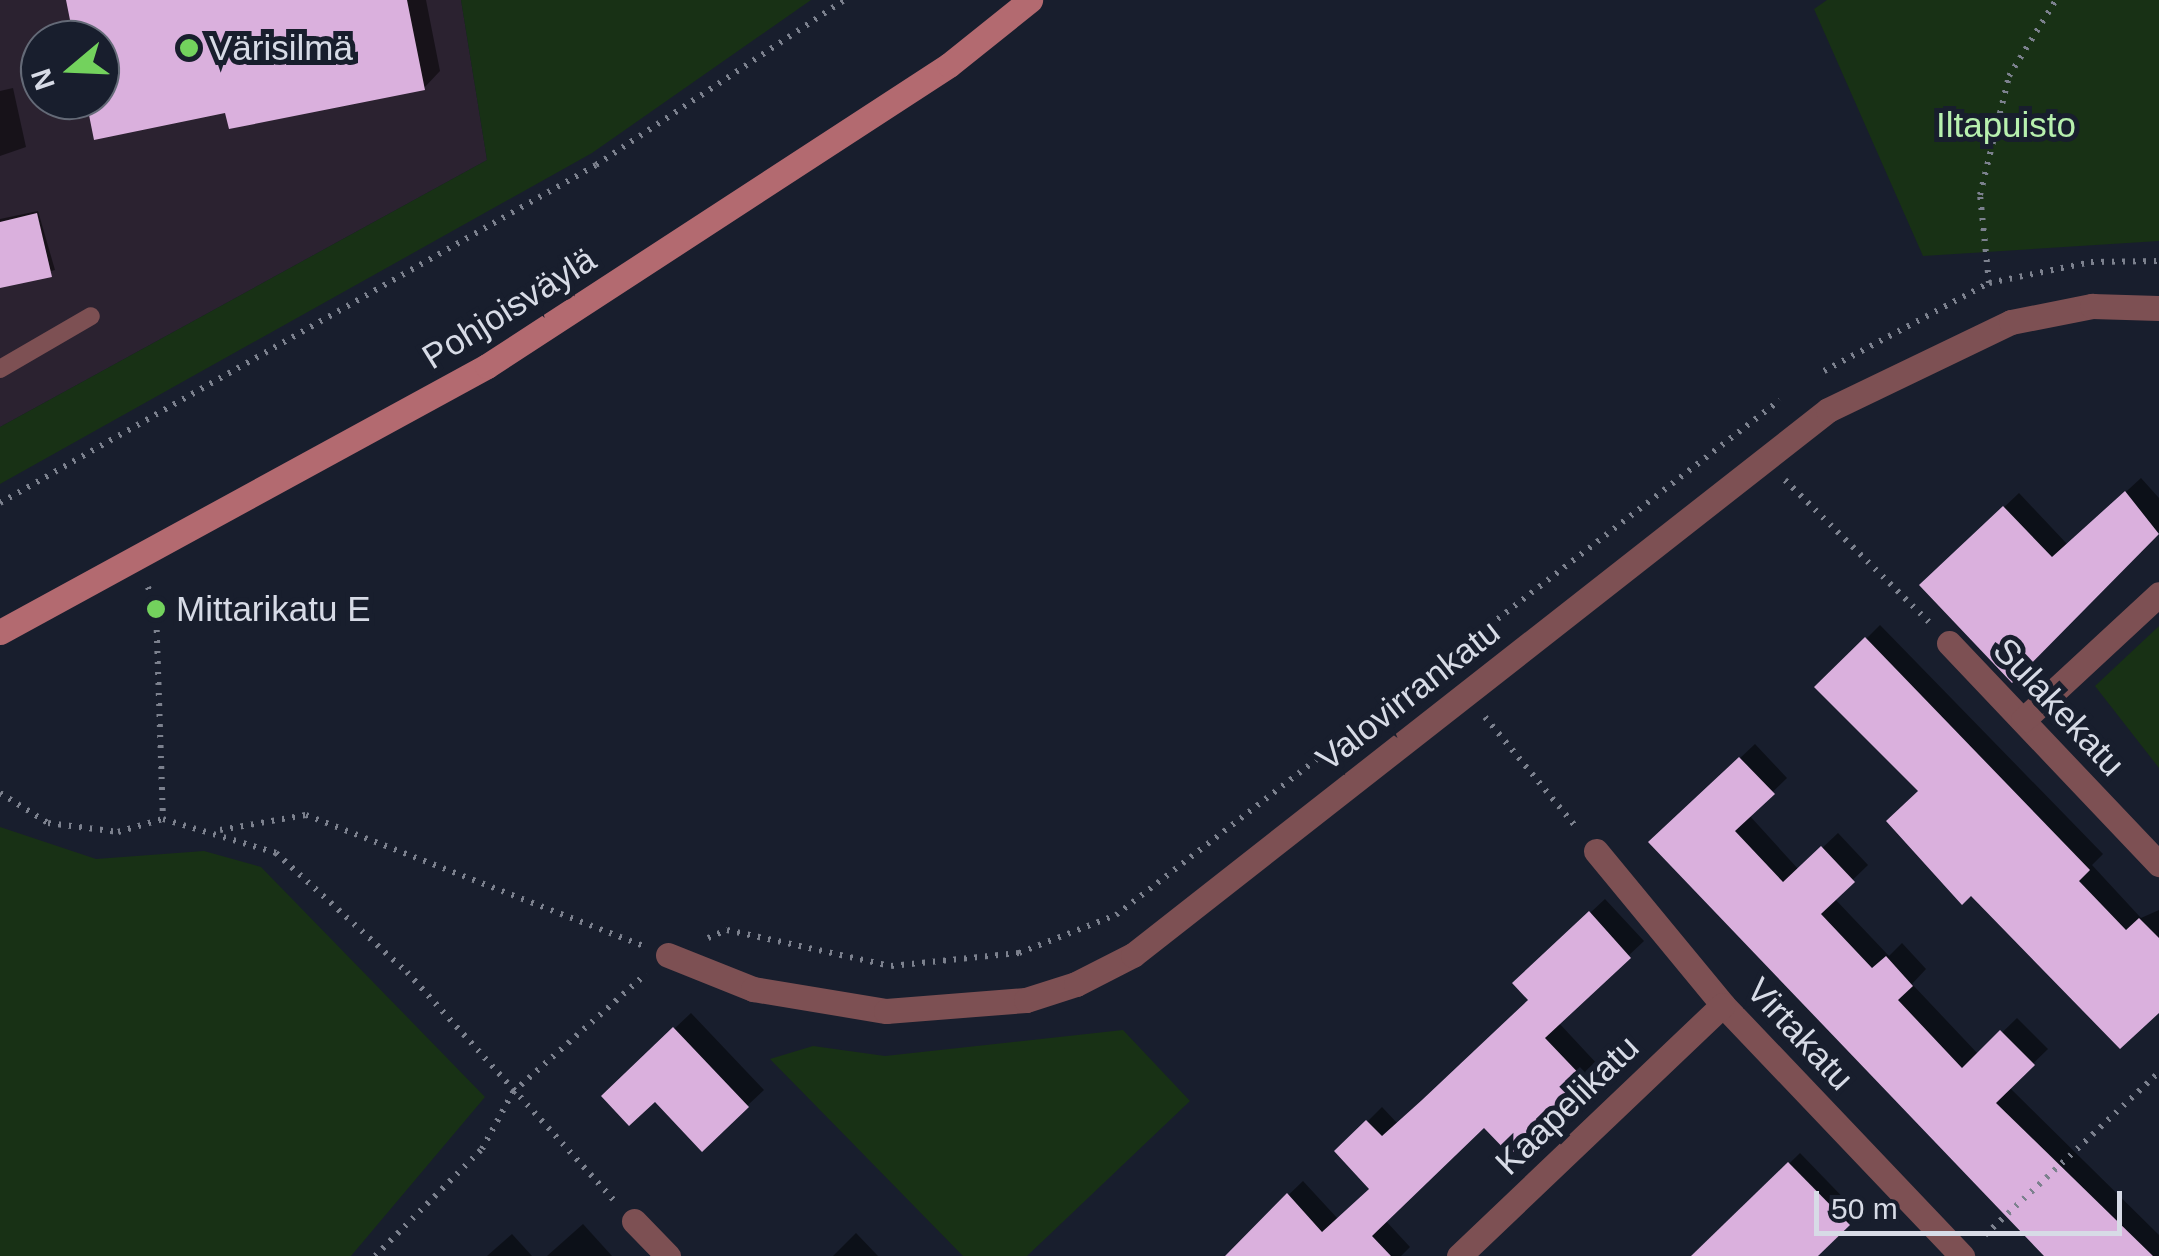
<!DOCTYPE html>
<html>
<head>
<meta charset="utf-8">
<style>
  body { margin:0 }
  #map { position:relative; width:2159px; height:1256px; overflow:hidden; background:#181e2d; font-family:Helvetica,sans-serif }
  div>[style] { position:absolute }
  .industrial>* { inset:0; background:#2b2230 }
  .green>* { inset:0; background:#183115 }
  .shadow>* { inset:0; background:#0007 }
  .building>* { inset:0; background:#dab0dd }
  .path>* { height:6px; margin-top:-3px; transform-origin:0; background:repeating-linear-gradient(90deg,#7c818e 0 2.5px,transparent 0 10.5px) }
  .lane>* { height:18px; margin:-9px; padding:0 9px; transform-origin:9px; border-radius:9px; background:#7d5053 }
  .street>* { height:25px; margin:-12.5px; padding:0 12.5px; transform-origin:12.5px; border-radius:12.5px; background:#7d5053 }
  .secondary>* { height:25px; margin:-12.5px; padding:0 12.5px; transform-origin:12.5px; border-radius:12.5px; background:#b36a70 }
  .dots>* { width:28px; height:28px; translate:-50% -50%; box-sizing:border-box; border:5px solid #181e2d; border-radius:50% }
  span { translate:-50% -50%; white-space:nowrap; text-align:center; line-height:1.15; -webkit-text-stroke:10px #181e2d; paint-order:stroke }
  .poi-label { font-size:35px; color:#d7dbe6 }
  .left { translate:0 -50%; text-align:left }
  .park-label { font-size:35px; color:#b7f0ae }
  .street-label { font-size:35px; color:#d7dbe6 }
  .north { position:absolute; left:20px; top:20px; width:100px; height:100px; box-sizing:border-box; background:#181e2d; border:2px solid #646a77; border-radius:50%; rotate:251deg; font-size:28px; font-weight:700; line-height:40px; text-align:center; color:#d7dbe6 }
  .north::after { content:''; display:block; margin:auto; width:35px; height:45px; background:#73d25d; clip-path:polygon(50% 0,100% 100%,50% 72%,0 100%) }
  .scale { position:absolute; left:1814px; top:1191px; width:308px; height:45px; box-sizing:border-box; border:5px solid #d7dbe6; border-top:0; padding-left:12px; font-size:30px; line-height:35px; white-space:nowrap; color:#d7dbe6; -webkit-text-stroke:8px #181e2d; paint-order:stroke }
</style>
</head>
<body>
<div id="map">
  <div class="industrial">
    <div style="clip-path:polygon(evenodd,0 0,461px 0,487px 160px,0 427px,0 0,40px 40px,100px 40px,100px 100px,40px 100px,40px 40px)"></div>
  </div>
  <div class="green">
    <div style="clip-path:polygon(461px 0,811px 0,592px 153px,0 484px,0 427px,487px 160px)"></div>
    <div style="clip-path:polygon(1827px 0,2159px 0,2159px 241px,1923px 256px,1814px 9px)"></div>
    <div style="clip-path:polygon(2159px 626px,2159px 768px,2095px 686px)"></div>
    <div style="clip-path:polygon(0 827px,96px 859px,204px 851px,261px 867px,485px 1097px,351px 1256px,0 1256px)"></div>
    <div style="clip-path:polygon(1123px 1030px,1190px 1101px,1027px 1256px,963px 1256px,770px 1059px,813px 1046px,885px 1056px)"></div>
  </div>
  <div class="shadow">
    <div style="clip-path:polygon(73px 0,426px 0,440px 71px,424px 88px,227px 110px,89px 100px,100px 100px,100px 40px,77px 40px)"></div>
    <div style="clip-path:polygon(13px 88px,26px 147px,0 156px,0 91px)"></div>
    <div style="clip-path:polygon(38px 211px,55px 270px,0 286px,0 219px)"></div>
    <div style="clip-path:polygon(2141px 478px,2159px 498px,2159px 531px,2012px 679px,1937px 571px,2019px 493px,2068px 545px)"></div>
    <div style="clip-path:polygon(1880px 625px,2103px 854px,2092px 865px,2141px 918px,2159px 910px,2159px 1009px,1818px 687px)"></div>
    <div style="clip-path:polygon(1755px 744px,1787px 778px,1749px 815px,1799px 870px,1838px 833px,1868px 865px,1834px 898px,1889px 956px,1902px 943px,1926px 969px,1912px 984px,1979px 1055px,2017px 1018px,2048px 1049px,2009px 1087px,2159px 1235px,2159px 1256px,2047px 1256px,1666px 828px)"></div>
    <div style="clip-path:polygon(1605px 899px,1644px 941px,1558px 1022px,1599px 1066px,1484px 1124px,1385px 1220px,1410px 1247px,1401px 1256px,1225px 1256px,1303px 1181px,1338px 1219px,1372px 1188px,1337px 1152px,1382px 1107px,1398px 1124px,1531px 1000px,1530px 969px)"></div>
    <div style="clip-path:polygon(691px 1013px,764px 1090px,702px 1148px,655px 1098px,620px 1080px)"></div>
    <div style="clip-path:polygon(1800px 1153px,1858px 1213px,1848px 1223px,1814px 1256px,1695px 1256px)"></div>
    <div style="clip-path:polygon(583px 1224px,612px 1256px,547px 1256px)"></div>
    <div style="clip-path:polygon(856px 1233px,878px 1256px,833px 1256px)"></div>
    <div style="clip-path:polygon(512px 1234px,532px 1256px,487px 1256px)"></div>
  </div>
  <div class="building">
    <div style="clip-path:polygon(66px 0,407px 0,425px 90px,229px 129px,225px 113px,94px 140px,86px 100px,100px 100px,100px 40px,74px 40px)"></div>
    <div style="clip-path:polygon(37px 213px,52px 277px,0 288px,0 222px)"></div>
    <div style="clip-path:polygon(2125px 491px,2159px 534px,2012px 683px,1919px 585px,2003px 506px,2052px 557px)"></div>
    <div style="clip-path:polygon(1865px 637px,2090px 870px,2079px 881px,2126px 930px,2139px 918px,2159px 938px,2159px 1013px,2120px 1049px,1971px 896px,1962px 905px,1886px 821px,1918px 791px,1814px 687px)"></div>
    <div style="clip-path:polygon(1739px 757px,1775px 794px,1735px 831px,1783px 882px,1821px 846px,1855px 882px,1821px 914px,1872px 968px,1886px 956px,1913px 986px,1898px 1000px,1962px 1068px,2000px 1030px,2035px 1065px,1996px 1103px,2153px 1256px,2044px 1256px,1648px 842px)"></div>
    <div style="clip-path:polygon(1589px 911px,1631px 958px,1545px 1038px,1587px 1082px,1510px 1155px,1484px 1128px,1372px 1236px,1391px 1256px,1225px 1256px,1287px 1193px,1322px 1232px,1369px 1189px,1334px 1151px,1366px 1120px,1382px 1136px,1422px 1100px,1528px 1000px,1512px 983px)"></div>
    <div style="clip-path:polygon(673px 1027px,749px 1107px,702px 1152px,655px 1102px,629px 1126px,601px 1096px)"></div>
    <div style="clip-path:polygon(1788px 1162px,1850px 1225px,1818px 1256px,1691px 1256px)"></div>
  </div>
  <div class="path">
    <div style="left:1989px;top:283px;width:88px;rotate:-95.8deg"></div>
    <div style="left:1980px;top:195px;width:122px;rotate:-76.3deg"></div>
    <div style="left:2009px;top:76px;width:89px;rotate:-58.3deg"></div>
    <div style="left:1824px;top:371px;width:187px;rotate:-28.1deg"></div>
    <div style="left:1989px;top:283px;width:104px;rotate:-11.6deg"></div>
    <div style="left:2091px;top:262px;width:68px;rotate:-0.8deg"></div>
    <div style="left:1785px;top:480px;width:202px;rotate:44.6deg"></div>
    <div style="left:0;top:503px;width:685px;rotate:-29.56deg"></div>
    <div style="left:596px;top:165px;width:298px;rotate:-33.6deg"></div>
    <div style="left:148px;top:587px;width:23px;rotate:70deg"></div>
    <div style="left:156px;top:609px;width:210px;rotate:88.1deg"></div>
    <div style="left:1485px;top:717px;width:143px;rotate:50.4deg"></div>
    <div style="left:0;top:793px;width:57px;rotate:32deg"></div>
    <div style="left:48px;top:823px;width:71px;rotate:7.3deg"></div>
    <div style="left:118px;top:832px;width:47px;rotate:-16.1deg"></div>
    <div style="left:163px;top:819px;width:118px;rotate:16.7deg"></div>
    <div style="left:276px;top:853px;width:177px;rotate:42.3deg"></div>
    <div style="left:407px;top:972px;width:307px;rotate:47.8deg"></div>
    <div style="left:220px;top:830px;width:87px;rotate:-9.9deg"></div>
    <div style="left:306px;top:815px;width:360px;rotate:21.2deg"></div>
    <div style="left:708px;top:938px;width:21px;rotate:-23deg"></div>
    <div style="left:727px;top:930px;width:168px;rotate:12.4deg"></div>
    <div style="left:891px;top:966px;width:129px;rotate:-5.8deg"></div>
    <div style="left:1019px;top:953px;width:104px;rotate:-21.4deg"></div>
    <div style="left:1116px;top:915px;width:840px;rotate:-37.8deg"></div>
    <div style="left:1985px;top:1235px;width:238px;rotate:-43.1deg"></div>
    <div style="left:375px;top:1256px;width:151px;rotate:-45deg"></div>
    <div style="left:482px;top:1149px;width:65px;rotate:-61.5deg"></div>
    <div style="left:513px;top:1092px;width:178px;rotate:-41.6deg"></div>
  </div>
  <div class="lane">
    <div style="left:0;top:369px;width:105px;rotate:-30.2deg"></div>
  </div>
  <div class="street">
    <div style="left:1949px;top:643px;width:305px;rotate:46.5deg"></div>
    <div style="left:2023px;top:720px;width:185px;rotate:-42.8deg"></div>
    <div style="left:1596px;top:851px;width:200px;rotate:50.5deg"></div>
    <div style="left:1723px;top:1005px;width:347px;rotate:46.4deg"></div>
    <div style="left:668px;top:955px;width:92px;rotate:21.8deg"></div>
    <div style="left:753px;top:989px;width:135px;rotate:9.4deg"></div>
    <div style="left:886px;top:1011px;width:140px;rotate:-4.5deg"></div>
    <div style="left:1026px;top:1000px;width:52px;rotate:-17.7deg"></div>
    <div style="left:1076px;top:984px;width:64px;rotate:-27deg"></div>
    <div style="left:1133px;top:955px;width:883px;rotate:-38.1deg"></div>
    <div style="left:1828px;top:410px;width:203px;rotate:-25.7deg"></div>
    <div style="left:2011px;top:322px;width:83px;rotate:-11.2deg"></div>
    <div style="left:2092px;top:306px;width:67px;rotate:1.7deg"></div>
    <div style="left:634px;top:1221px;width:49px;rotate:45.8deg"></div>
    <div style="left:1459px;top:1256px;width:364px;rotate:-43.6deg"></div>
  </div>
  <div class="secondary">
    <div style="left:0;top:632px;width:555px;rotate:-28.64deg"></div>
    <div style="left:487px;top:366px;width:551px;rotate:-33.08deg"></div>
    <div style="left:949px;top:65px;width:104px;rotate:-38.7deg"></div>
  </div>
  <div class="dots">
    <div style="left:189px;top:48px;background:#73d25d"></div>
    <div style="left:156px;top:609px;background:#73d25d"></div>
  </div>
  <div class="poi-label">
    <span class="left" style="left:209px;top:48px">Värisilmä</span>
    <span class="left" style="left:176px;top:609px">Mittarikatu E</span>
  </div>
  <div class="park-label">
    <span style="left:2006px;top:125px">Iltapuisto</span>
  </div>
  <div class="street-label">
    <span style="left:509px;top:308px;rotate:-32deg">Pohjoisväylä</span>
    <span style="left:1408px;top:695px;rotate:-38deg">Valovirrankatu</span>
    <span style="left:2059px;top:707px;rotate:47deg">Sulakekatu</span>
    <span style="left:1800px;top:1034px;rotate:47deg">Virtakatu</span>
    <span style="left:1567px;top:1105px;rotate:-44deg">Kaapelikatu</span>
  </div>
  <div class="north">N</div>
  <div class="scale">50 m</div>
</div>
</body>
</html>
